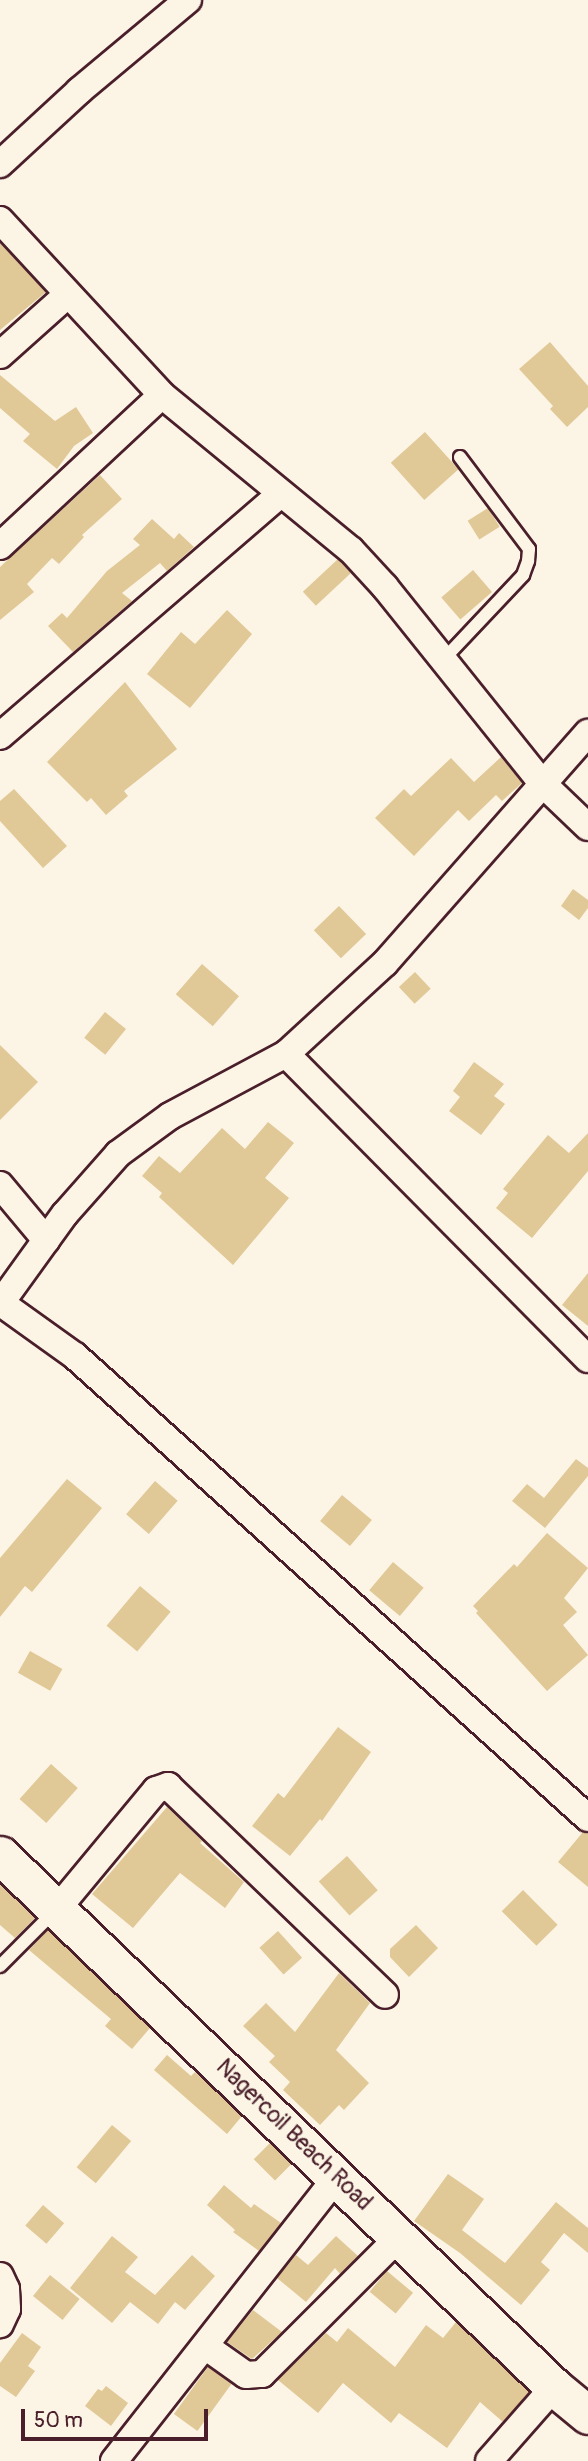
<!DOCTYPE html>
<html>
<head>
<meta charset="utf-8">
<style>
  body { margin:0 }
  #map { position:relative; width:588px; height:2461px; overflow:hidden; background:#fcf5e5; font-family:Pangolin,sans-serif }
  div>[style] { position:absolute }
  .building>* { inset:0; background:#e1c897; transform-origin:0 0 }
  .roads { filter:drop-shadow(2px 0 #4a1f2b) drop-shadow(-2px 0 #4a1f2b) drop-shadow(0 2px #4a1f2b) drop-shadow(0 -2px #4a1f2b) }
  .lane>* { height:12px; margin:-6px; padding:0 6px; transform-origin:6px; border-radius:6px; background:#fcf5e5 }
  .street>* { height:26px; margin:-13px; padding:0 13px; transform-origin:13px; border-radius:13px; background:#fcf5e5 }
  .secondary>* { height:37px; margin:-18.5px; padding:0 18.5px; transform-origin:18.5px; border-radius:18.5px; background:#fcf5e5 }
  span { translate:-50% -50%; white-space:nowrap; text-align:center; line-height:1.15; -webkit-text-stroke:5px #fcf5e5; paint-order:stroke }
  .street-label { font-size:23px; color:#4a1f2b }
  .scale { position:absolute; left:21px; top:2409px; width:187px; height:32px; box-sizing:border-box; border:4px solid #4a1f2b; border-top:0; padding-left:9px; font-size:21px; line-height:24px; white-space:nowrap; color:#4a1f2b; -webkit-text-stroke:5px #fcf5e5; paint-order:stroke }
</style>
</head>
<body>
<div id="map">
  <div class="building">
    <div style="clip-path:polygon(0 243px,46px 292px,0 330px)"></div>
    <div style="clip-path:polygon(550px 342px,588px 386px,588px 407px,567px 427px,550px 409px,553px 406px,519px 369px)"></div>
    <div style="clip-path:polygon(0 375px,55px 421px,76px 407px,93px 433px,74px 446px,57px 469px,23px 441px,30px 434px,0 408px)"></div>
    <div style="left:425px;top:432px;width:50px;height:46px;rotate:48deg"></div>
    <div style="clip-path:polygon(100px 475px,122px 499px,82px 535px,84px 537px,59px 564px,52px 558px,27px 584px,34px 592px,0 620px,0 567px)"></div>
    <div style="left:488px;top:508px;width:22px;height:24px;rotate:58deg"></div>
    <div style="clip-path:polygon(152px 519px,174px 539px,179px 533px,194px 547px,167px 571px,160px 563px,122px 593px,132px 601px,73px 652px,48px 626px,62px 613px,67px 618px,107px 571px,140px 545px,133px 539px)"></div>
    <div style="left:338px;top:559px;width:19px;height:48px;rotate:47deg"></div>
    <div style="left:473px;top:570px;width:29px;height:42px;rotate:49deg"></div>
    <div style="clip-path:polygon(227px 610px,252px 634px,190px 708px,147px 674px,181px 632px,195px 644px)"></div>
    <div style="clip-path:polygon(125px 682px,177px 749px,124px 791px,128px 796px,106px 815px,91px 798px,87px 802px,47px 762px)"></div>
    <div style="clip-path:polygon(501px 757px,522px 783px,502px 801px,496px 795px,469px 821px,458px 810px,414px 856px,375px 818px,404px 789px,411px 796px,451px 758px,474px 782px)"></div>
    <div style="clip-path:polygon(14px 789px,67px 846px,43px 868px,0 821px,0 801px)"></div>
    <div style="clip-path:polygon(573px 889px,588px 900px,588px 908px,579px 920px,561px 906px)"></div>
    <div style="left:339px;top:906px;width:39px;height:35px;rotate:46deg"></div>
    <div style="left:202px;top:964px;width:49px;height:40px;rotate:41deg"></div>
    <div style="left:415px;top:972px;width:23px;height:22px;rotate:47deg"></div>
    <div style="left:105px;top:1012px;width:27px;height:33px;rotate:39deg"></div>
    <div style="clip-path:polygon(0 1045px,38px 1082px,0 1120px)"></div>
    <div style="clip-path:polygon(474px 1062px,504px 1084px,494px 1096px,505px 1104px,481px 1135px,449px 1111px,460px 1097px,453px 1091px)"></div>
    <div style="clip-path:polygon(268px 1122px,294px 1143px,265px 1178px,289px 1198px,233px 1265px,159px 1197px,162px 1193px,142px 1176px,159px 1156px,180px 1173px,222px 1128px,245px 1149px)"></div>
    <div style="clip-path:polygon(588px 1133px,588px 1171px,532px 1238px,496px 1208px,508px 1193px,503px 1189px,548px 1135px,569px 1153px)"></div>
    <div style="clip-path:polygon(588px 1273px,588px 1326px,562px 1305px)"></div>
    <div style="clip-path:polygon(576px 1459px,588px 1468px,588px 1476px,545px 1528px,512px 1501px,527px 1484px,544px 1498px)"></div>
    <div style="clip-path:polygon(67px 1479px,102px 1508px,32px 1592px,25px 1586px,0 1617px,0 1558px)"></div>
    <div style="left:155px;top:1481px;width:30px;height:44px;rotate:41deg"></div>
    <div style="left:342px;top:1495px;width:39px;height:34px;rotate:40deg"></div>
    <div style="clip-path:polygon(547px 1533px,588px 1568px,564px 1598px,577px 1612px,563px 1625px,588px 1655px,547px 1691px,476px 1613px,478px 1611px,473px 1606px,514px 1564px,517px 1567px)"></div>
    <div style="left:393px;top:1562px;width:40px;height:37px;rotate:40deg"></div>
    <div style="left:140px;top:1586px;width:40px;height:52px;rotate:40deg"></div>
    <div style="left:30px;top:1651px;width:37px;height:25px;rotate:29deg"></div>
    <div style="clip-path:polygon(338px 1727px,371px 1752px,322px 1821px,320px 1819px,290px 1856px,252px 1826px,278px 1793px,284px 1798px)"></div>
    <div style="left:51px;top:1764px;width:36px;height:47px;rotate:42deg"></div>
    <div style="clip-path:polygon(167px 1807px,202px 1841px,200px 1843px,244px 1882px,225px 1908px,180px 1873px,133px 1928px,92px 1894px)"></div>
    <div style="clip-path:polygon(583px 1832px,588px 1833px,588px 1887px,558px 1862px)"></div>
    <div style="left:347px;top:1856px;width:46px;height:38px;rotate:48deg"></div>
    <div style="clip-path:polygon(0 1884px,35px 1918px,15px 1938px,0 1925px)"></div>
    <div style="left:523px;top:1890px;width:49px;height:30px;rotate:45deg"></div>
    <div style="clip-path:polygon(416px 1925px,438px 1948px,409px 1977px,390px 1957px,390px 1949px)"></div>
    <div style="clip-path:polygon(48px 1930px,150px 2028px,132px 2049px,105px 2026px,111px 2019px,29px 1950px)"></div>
    <div style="left:278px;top:1931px;width:36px;height:25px;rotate:48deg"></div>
    <div style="clip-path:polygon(339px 1973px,370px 2003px,336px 2050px,369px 2083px,344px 2110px,339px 2105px,320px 2125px,283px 2090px,290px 2082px,269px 2062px,275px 2056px,243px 2026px,266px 2003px,295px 2032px)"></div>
    <div style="clip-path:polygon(167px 2055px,191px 2076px,195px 2072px,242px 2116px,227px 2134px,154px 2070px)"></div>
    <div style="left:112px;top:2125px;width:25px;height:55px;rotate:40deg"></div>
    <div style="left:270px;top:2143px;width:30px;height:23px;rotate:45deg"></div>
    <div style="clip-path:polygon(448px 2174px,484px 2199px,462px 2230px,505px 2263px,556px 2202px,588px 2228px,588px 2253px,564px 2233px,541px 2262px,550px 2270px,521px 2305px,460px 2253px,414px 2221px)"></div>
    <div style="clip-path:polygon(224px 2185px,251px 2208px,254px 2204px,281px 2223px,259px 2251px,233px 2232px,235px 2230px,207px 2205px)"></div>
    <div style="left:43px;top:2205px;width:28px;height:27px;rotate:41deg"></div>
    <div style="clip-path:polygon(112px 2236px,138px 2257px,125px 2272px,155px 2295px,192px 2255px,215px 2276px,185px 2310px,175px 2302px,158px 2324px,130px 2302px,112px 2323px,70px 2288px)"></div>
    <div style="clip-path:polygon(336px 2236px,358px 2256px,340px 2274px,335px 2268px,306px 2302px,277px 2278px,296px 2255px,308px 2265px)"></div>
    <div style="left:387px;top:2271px;width:34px;height:27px;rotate:40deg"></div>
    <div style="left:50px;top:2275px;width:38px;height:27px;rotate:39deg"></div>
    <div style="clip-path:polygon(253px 2310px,282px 2332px,252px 2359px,227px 2342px)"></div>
    <div style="clip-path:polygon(456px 2322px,529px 2392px,503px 2422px,480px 2402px,447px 2448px,399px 2413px,391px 2423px,343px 2383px,318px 2413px,278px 2380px,326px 2333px,337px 2342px,348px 2328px,395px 2367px,426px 2325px,443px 2338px)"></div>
    <div style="clip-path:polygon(22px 2333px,41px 2347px,28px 2366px,35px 2371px,16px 2397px,0 2386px,0 2363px)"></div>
    <div style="left:208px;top:2367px;width:29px;height:58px;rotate:36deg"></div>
    <div style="clip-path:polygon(106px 2386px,128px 2403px,111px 2426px,85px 2406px,98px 2389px,102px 2391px)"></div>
  </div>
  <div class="roads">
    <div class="lane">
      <div style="left:443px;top:660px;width:117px;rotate:-46.7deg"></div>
      <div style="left:523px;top:575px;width:15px;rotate:-70deg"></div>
      <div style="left:528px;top:561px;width:12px;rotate:-85deg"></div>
      <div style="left:529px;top:549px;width:115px;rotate:-126.9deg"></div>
      <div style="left:0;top:1966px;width:78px;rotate:-45deg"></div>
    </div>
    <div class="street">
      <div style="left:0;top:164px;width:108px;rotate:-42.7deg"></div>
      <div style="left:79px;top:91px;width:142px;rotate:-39.9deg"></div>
      <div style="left:0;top:220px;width:238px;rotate:47.2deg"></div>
      <div style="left:162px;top:395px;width:244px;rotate:39.4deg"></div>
      <div style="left:351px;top:550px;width:50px;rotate:47.4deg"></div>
      <div style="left:385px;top:587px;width:253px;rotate:51.3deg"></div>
      <div style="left:543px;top:784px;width:62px;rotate:43.7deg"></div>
      <div style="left:0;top:355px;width:90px;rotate:-41.8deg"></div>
      <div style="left:0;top:546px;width:221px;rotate:-43deg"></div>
      <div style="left:0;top:736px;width:370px;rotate:-40.8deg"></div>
      <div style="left:286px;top:1054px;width:429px;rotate:45.3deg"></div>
      <div style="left:0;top:1185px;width:72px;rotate:50.1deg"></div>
      <div style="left:1px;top:1303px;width:91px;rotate:35.6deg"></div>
      <div style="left:75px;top:1356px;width:690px;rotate:42.01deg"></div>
      <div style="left:0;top:1304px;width:111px;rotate:-54.2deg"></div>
      <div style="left:65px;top:1214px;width:80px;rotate:-48.5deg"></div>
      <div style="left:118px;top:1154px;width:64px;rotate:-36.2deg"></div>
      <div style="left:170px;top:1116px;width:132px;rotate:-28.1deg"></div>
      <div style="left:286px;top:1054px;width:134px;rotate:-42.6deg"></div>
      <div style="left:385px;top:963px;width:307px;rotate:-48.6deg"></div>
      <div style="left:58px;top:1908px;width:153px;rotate:-50.3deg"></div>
      <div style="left:156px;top:1790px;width:13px;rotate:-18deg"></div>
      <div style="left:168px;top:1786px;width:301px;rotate:43.9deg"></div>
      <div style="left:0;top:2276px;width:14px;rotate:65deg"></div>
      <div style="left:6px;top:2289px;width:20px;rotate:87deg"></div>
      <div style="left:7px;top:2309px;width:17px;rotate:115deg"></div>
      <div style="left:205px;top:2346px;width:50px;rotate:35.3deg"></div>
      <div style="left:246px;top:2375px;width:16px;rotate:-4deg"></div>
      <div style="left:262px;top:2374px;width:194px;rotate:-45deg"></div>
      <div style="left:114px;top:2461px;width:361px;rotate:-51.9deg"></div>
      <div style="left:489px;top:2461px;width:98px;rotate:-48.7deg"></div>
    </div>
    <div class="secondary">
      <div style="left:0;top:1855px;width:768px;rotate:43.84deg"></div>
      <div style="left:554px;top:2387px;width:44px;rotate:39.5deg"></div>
    </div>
  </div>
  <div class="street-label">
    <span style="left:294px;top:2135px;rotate:44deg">Nagercoil Beach Road</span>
  </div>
  <div class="scale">50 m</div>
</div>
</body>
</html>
